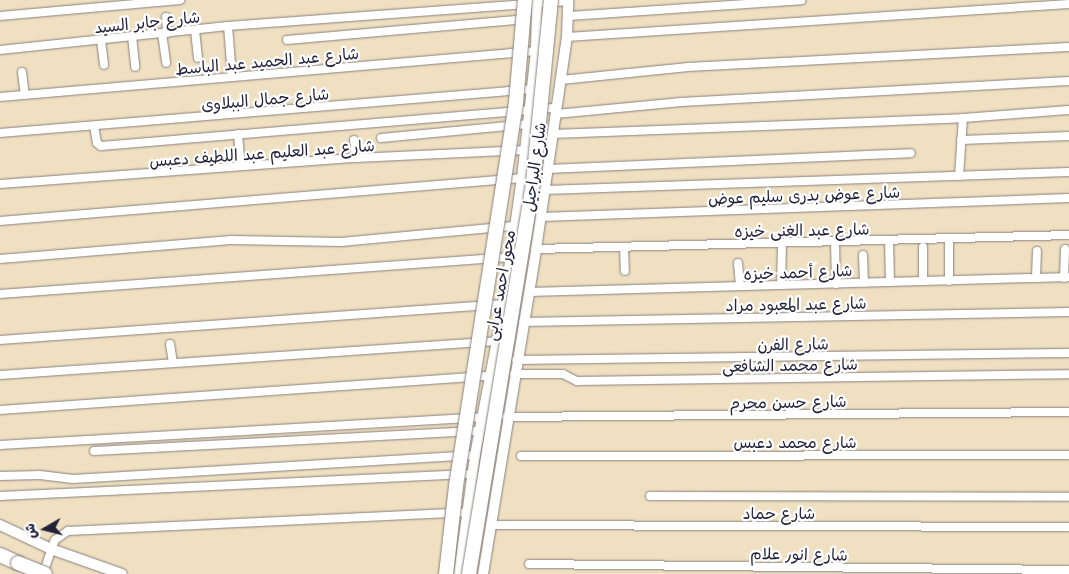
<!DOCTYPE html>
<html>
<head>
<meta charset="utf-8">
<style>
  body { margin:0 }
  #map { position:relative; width:1069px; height:574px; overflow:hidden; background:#f0e0c2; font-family:"Playpen Sans","Playpen Sans Arabic",sans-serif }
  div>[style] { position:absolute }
  .roads { filter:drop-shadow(0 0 1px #89817e) drop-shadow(0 0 1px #89817e) }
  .street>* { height:8px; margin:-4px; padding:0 4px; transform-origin:4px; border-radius:4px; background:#fff }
  .secondary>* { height:10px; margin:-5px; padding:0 5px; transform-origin:5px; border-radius:5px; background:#fff }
  .highway>* { height:14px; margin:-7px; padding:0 7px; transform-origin:7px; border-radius:7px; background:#fff }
  .bridges { filter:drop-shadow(0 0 1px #89817e) drop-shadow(0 0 1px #89817e) }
  .highway-bridge>* { height:14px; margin:-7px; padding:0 7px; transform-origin:7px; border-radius:7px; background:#fff }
  span { translate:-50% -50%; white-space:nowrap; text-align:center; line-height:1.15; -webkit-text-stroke:4.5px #fff; paint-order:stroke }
  .street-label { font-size:16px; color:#22223b }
  .north { position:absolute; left:20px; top:504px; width:50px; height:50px; -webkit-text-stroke:4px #fff; paint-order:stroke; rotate:262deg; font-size:14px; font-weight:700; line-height:20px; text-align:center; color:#22223b }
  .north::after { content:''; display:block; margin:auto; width:18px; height:22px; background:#22223b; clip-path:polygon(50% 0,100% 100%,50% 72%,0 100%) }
</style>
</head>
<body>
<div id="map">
  <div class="roads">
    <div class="street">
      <div style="left:0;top:16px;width:181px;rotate:-5.1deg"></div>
      <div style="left:569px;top:16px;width:233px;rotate:-3.9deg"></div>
      <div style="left:166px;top:17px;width:16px;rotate:86deg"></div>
      <div style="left:228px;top:26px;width:51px;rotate:85.5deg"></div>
      <div style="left:195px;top:30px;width:28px;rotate:84deg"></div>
      <div style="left:162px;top:33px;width:30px;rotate:82deg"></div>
      <div style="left:132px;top:36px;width:31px;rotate:84deg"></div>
      <div style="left:567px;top:37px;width:503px;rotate:-3.76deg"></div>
      <div style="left:101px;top:40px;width:25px;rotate:83deg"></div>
      <div style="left:287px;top:40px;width:240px;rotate:-5deg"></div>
      <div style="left:0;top:50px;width:229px;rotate:-6deg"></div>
      <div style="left:228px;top:26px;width:341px;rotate:-4.2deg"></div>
      <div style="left:22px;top:72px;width:23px;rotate:83deg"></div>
      <div style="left:561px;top:80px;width:128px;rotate:-5.8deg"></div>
      <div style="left:688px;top:67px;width:382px;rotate:-3deg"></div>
      <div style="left:0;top:97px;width:538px;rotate:-4.91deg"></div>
      <div style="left:556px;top:114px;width:126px;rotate:-5.5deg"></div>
      <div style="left:681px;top:102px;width:389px;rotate:-3.1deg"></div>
      <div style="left:94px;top:126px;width:17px;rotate:80deg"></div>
      <div style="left:97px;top:143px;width:5px;rotate:37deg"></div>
      <div style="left:101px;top:146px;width:457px;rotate:-4.8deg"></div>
      <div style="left:0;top:133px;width:535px;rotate:-4.72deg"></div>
      <div style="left:238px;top:134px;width:32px;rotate:85deg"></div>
      <div style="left:553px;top:134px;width:410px;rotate:-2.2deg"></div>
      <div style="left:963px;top:118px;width:106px;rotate:-4.3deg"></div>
      <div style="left:381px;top:138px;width:148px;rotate:-5.4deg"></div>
      <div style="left:354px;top:140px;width:18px;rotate:84deg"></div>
      <div style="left:961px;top:140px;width:108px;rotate:-2.1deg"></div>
      <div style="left:548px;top:169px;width:363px;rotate:-2.5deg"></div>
      <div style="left:959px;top:176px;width:58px;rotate:-86.1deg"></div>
      <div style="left:0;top:184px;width:357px;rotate:-4.2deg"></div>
      <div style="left:356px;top:158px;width:170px;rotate:-2.7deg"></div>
      <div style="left:545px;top:190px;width:524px;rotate:-1.97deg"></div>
      <div style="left:541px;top:217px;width:528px;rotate:-2.06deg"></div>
      <div style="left:0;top:221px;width:524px;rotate:-4.71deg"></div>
      <div style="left:889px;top:241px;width:41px;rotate:88.6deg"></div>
      <div style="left:835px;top:242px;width:42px;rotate:88.6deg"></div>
      <div style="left:624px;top:247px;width:24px;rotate:88deg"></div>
      <div style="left:536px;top:249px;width:533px;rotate:-1.5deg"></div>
      <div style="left:863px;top:255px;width:28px;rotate:88deg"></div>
      <div style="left:0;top:259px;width:232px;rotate:-4.7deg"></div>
      <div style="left:231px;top:240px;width:110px;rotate:1deg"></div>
      <div style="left:341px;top:242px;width:175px;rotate:-5.3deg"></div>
      <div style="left:738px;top:263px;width:23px;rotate:85deg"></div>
      <div style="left:1036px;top:278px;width:27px;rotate:-88deg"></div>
      <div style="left:1064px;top:278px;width:29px;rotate:-88deg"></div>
      <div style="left:923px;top:281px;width:34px;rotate:-90deg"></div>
      <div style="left:949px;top:281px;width:41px;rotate:-90deg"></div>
      <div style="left:781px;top:285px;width:42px;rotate:-88.6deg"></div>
      <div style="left:529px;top:292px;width:540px;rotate:-1.59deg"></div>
      <div style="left:0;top:294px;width:512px;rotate:-4.14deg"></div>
      <div style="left:523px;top:322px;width:546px;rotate:-1.05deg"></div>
      <div style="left:0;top:340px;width:505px;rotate:-4.09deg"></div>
      <div style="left:170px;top:344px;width:19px;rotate:81deg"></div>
      <div style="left:516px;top:360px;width:553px;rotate:-0.73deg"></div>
      <div style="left:514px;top:374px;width:49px"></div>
      <div style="left:563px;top:374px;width:16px;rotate:27deg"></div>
      <div style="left:577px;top:381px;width:492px;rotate:-0.8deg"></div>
      <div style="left:0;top:375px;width:498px;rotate:-3.9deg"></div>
      <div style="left:0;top:410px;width:491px;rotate:-4deg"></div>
      <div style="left:506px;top:417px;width:563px;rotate:-0.51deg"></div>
      <div style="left:0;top:445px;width:483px;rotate:-3.3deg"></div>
      <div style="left:94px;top:451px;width:386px;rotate:-3deg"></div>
      <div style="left:521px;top:456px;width:548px;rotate:-0.1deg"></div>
      <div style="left:0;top:476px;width:40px;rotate:-1.4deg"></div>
      <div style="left:40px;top:475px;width:33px;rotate:7deg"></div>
      <div style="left:73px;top:479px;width:403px;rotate:-3.4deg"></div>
      <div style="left:0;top:496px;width:474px;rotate:-2.7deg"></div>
      <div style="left:650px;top:496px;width:419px;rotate:0.1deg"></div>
      <div style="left:490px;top:525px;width:579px;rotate:0.2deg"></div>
      <div style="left:529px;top:564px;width:540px;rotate:0.64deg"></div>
      <div style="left:43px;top:574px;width:36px;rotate:-71deg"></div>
      <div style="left:55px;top:540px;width:16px;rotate:-35deg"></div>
      <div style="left:68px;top:531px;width:399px;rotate:-2.7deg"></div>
    </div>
    <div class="secondary">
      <div style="left:0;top:525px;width:56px;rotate:25.2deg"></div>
      <div style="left:51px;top:549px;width:75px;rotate:19.4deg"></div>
      <div style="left:459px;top:574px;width:120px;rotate:-82.3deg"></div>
      <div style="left:475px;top:455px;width:154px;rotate:-79.1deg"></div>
      <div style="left:504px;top:304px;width:127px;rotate:-81.9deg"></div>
      <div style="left:522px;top:178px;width:128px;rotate:-83.7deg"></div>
      <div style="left:536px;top:51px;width:51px;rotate:-88.9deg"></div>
      <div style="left:483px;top:574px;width:329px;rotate:-80.7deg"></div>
      <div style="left:536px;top:249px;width:214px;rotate:-81.7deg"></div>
      <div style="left:567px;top:37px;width:37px;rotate:-88deg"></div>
    </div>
    <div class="highway">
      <div style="left:0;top:555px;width:20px;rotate:24deg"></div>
    </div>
  </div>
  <div class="bridges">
    <div class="highway-bridge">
      <div style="left:18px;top:563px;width:29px;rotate:22deg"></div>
      <div style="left:446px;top:574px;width:89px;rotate:-83.5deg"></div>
      <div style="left:456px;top:486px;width:389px;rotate:-81.1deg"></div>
      <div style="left:516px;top:102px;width:102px;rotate:-85deg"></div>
      <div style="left:469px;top:574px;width:396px;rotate:-80.7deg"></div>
      <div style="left:533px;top:183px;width:184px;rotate:-84.4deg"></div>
    </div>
  </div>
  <div class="street-label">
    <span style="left:147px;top:21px;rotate:-6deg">شارع جابر السيد</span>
    <span style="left:267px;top:60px;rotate:-5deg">شارع عبد الحميد عبد الباسط</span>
    <span style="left:265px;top:98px;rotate:-5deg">شارع جمال الببلاوى</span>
    <span style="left:262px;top:152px;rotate:-4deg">شارع عبد العليم عبد اللطيف دعبس</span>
    <span style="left:533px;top:167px;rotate:-82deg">شارع البراجيل</span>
    <span style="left:804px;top:194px;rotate:-2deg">شارع عوض بدرى سليم عوض</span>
    <span style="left:802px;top:229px;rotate:-1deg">شارع عبد الغنى خيزه</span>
    <span style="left:798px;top:271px;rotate:-2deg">شارع أحمد خيزه</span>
    <span style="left:499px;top:285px;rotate:-80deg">محور احمد عرابى</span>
    <span style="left:796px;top:303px;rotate:-1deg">شارع عبد المعبود مراد</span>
    <span style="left:793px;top:343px;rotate:-1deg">شارع الفرن</span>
    <span style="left:790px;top:364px;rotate:-1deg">شارع محمد الشافعى</span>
    <span style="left:788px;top:401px;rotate:-1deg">شارع حسن محرم</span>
    <span style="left:795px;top:441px">شارع محمد دعبس</span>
    <span style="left:779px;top:512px">شارع حماد</span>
    <span style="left:799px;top:553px;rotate:1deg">شارع انور علام</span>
  </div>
  <div class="north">ش</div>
</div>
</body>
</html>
